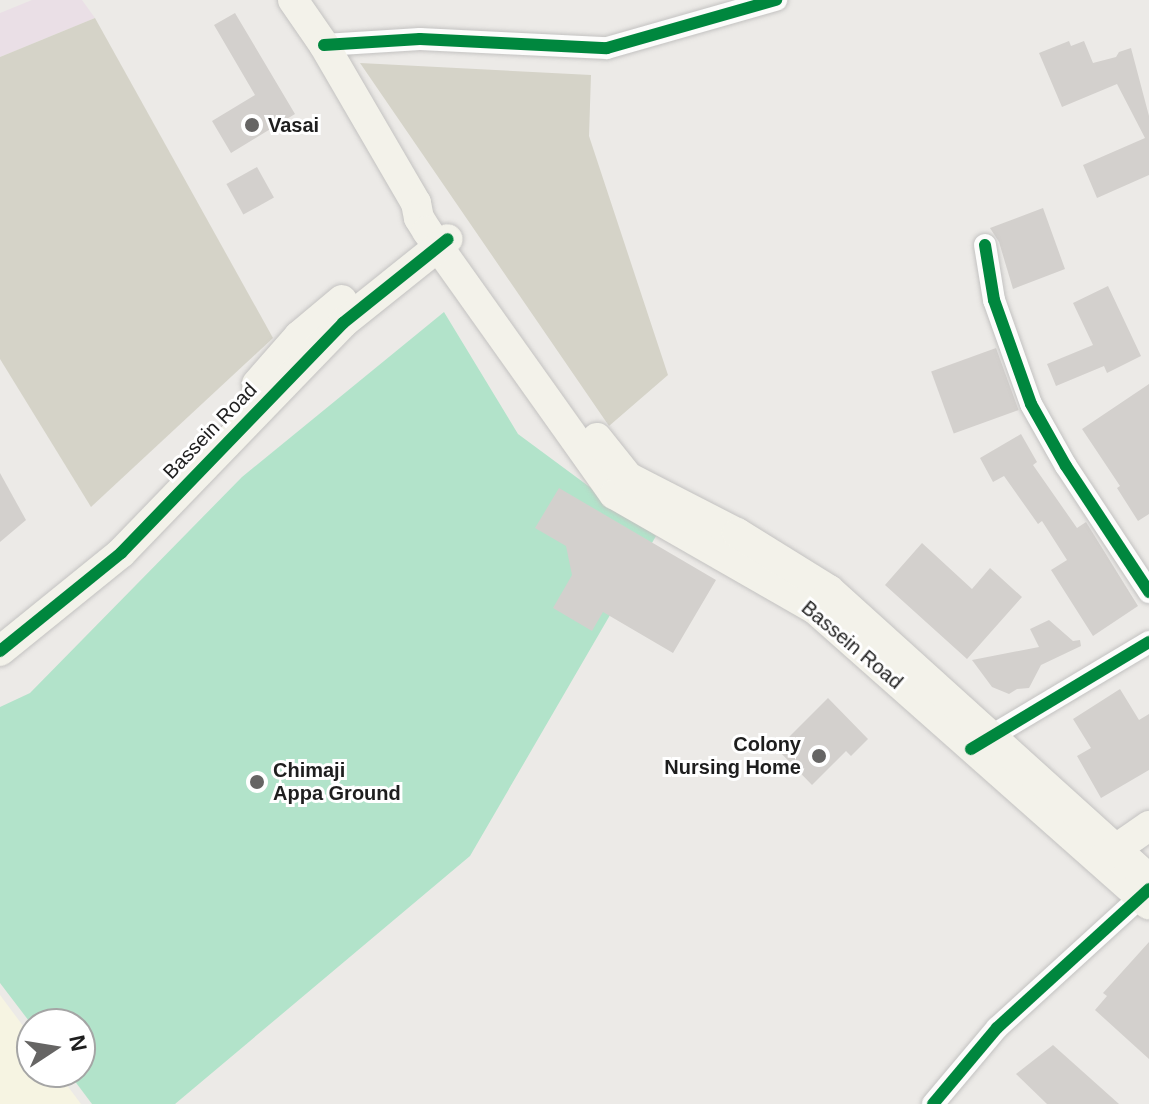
<!DOCTYPE html>
<html>
<head>
<meta charset="utf-8">
<style>
  body { margin:0 }
  #map { position:relative; width:1149px; height:1104px; overflow:hidden; background:#eceae7; font-family:Helvetica,sans-serif }
  div>[style] { position:absolute }
  .industrial>* { inset:0; background:#eadfe6 }
  .education>* { inset:0; background:#f6f4e2 }
  .construction>* { inset:0; background:#d5d3c8 }
  .pitch>* { inset:0; background:#b2e3ca }
  .building>* { inset:0; background:#d3d0cd; transform-origin:0 0 }
  .roads { filter:drop-shadow(0 0 2px #c3c2c1) drop-shadow(0 0 2px #c3c2c1) }
  .street>* { height:22px; margin:-11px; padding:0 11px; transform-origin:11px; border-radius:11px; background:#fcfcfb }
  .secondary>* { height:30px; margin:-15px; padding:0 15px; transform-origin:15px; border-radius:15px; background:#f3f2ea }
  .cycleway>* { height:12px; margin:-6px; padding:0 6px; transform-origin:6px; border-radius:6px; background:#00873e }
  .dots>* { width:22px; height:22px; translate:-50% -50%; box-sizing:border-box; border:4px solid #fff; border-radius:50% }
  span { translate:-50% -50%; white-space:nowrap; text-align:center; line-height:1.15; -webkit-text-stroke:6px #fff; paint-order:stroke }
  .poi-label { font-size:20px; color:#1e1e1e; font-weight:700 }
  .left { translate:0 -50%; text-align:left }
  .right { translate:-100% -50%; text-align:right }
  .street-label { font-size:20px; color:#1e1e1e }
  .north { position:absolute; left:16px; top:1008px; width:80px; height:80px; box-sizing:border-box; background:#fff; border:2px solid #a5a5a5; border-radius:50%; rotate:78deg; font-size:22px; font-weight:700; line-height:32px; text-align:center; color:#1e1e1e }
  .north::after { content:''; display:block; margin:auto; width:28px; height:36px; background:#666564; clip-path:polygon(50% 0,100% 100%,50% 72%,0 100%) }
</style>
</head>
<body>
<div id="map">
  <div class="industrial">
    <div style="clip-path:polygon(32px 0,82px 0,95px 18px,0 57px,0 13px)"></div>
  </div>
  <div class="education">
    <div style="clip-path:polygon(0 995px,32px 1038px,32px 1072px,57px 1072px,81px 1104px,0 1104px)"></div>
  </div>
  <div class="construction">
    <div style="clip-path:polygon(95px 18px,273px 338px,91px 507px,0 359px,0 57px)"></div>
    <div style="clip-path:polygon(360px 63px,591px 75px,589px 136px,668px 375px,609px 426px)"></div>
  </div>
  <div class="pitch">
    <div style="clip-path:polygon(444px 312px,518px 434px,656px 536px,470px 856px,175px 1104px,92px 1104px,68px 1072px,80px 1072px,80px 1024px,32px 1025px,0 983px,0 707px,30px 693px,242px 477px)"></div>
  </div>
  <div class="building">
    <div style="clip-path:polygon(235px 13px,295px 114px,231px 153px,212px 121px,255px 95px,214px 25px)"></div>
    <div style="clip-path:polygon(1069px 41px,1071px 46px,1084px 41px,1093px 63px,1116px 57px,1119px 52px,1131px 48px,1149px 116px,1149px 175px,1097px 198px,1083px 165px,1145px 138px,1117px 84px,1062px 107px,1039px 53px)"></div>
    <div style="left:257px;top:167px;width:35px;height:35px;rotate:61deg"></div>
    <div style="clip-path:polygon(1043px 208px,1065px 269px,1013px 289px,999px 242px,990px 228px)"></div>
    <div style="clip-path:polygon(1108px 286px,1141px 356px,1107px 373px,1104px 366px,1056px 386px,1047px 364px,1093px 345px,1073px 303px)"></div>
    <div style="left:996px;top:348px;width:66px;height:69px;rotate:70deg"></div>
    <div style="clip-path:polygon(1149px 384px,1149px 514px,1138px 521px,1117px 488px,1120px 486px,1082px 429px)"></div>
    <div style="clip-path:polygon(1021px 434px,1037px 462px,1033px 465px,1077px 528px,1086px 522px,1138px 606px,1093px 636px,1051px 570px,1067px 560px,1042px 521px,1038px 524px,1004px 476px,993px 482px,980px 458px)"></div>
    <div style="clip-path:polygon(0 473px,26px 520px,0 542px)"></div>
    <div style="clip-path:polygon(559px 488px,716px 580px,673px 653px,603px 612px,592px 631px,553px 608px,572px 575px,566px 546px,535px 528px)"></div>
    <div style="clip-path:polygon(922px 543px,972px 589px,990px 568px,1022px 597px,967px 659px,885px 585px)"></div>
    <div style="clip-path:polygon(1049px 620px,1073px 641px,1080px 640px,1081px 646px,1041px 665px,1029px 688px,1017px 689px,1009px 694px,992px 687px,972px 660px,1039px 647px,1030px 629px)"></div>
    <div style="clip-path:polygon(1120px 689px,1139px 720px,1149px 714px,1149px 770px,1101px 798px,1077px 756px,1091px 748px,1073px 719px)"></div>
    <div style="clip-path:polygon(828px 698px,868px 739px,851px 756px,846px 751px,812px 785px,777px 749px)"></div>
    <div style="clip-path:polygon(1149px 942px,1149px 1059px,1095px 1010px,1107px 996px,1103px 993px)"></div>
    <div style="clip-path:polygon(1053px 1045px,1119px 1104px,1047px 1104px,1016px 1074px)"></div>
  </div>
  <div class="roads">
    <div class="street">
      <div style="left:324px;top:45px;width:96px;rotate:-3.6deg"></div>
      <div style="left:420px;top:39px;width:187px;rotate:2.8deg"></div>
      <div style="left:607px;top:48px;width:176px;rotate:-15.9deg"></div>
      <div style="left:985px;top:245px;width:56px;rotate:80.7deg"></div>
      <div style="left:994px;top:300px;width:110px;rotate:70.4deg"></div>
      <div style="left:1031px;top:404px;width:71px;rotate:60.6deg"></div>
      <div style="left:1066px;top:466px;width:151px;rotate:56.6deg"></div>
      <div style="left:978px;top:744px;width:199px;rotate:-30.8deg"></div>
      <div style="left:933px;top:1104px;width:99px;rotate:-49.9deg"></div>
      <div style="left:997px;top:1028px;width:206px;rotate:-42.4deg"></div>
    </div>
    <div class="secondary">
      <div style="left:293px;top:0;width:55px;rotate:55.4deg"></div>
      <div style="left:324px;top:45px;width:183px;rotate:59.8deg"></div>
      <div style="left:416px;top:203px;width:15px;rotate:79deg"></div>
      <div style="left:419px;top:218px;width:15px;rotate:58deg"></div>
      <div style="left:427px;top:231px;width:323px;rotate:54.6deg"></div>
      <div style="left:614px;top:494px;width:232px;rotate:29.8deg"></div>
      <div style="left:815px;top:609px;width:446px;rotate:41.5deg"></div>
      <div style="left:257px;top:384px;width:64px;rotate:-48.8deg"></div>
      <div style="left:299px;top:336px;width:56px;rotate:-39.9deg"></div>
      <div style="left:597px;top:438px;width:50px;rotate:51.5deg"></div>
      <div style="left:628px;top:477px;width:123px;rotate:27.2deg"></div>
      <div style="left:737px;top:533px;width:108px;rotate:31.8deg"></div>
      <div style="left:829px;top:590px;width:431px;rotate:42.1deg"></div>
      <div style="left:0;top:651px;width:156px;rotate:-39deg"></div>
      <div style="left:121px;top:553px;width:320px;rotate:-46deg"></div>
      <div style="left:343px;top:323px;width:134px;rotate:-38.7deg"></div>
      <div style="left:1100px;top:860px;width:60px;rotate:-34.8deg"></div>
    </div>
  </div>
  <div class="cycleway">
    <div style="left:324px;top:45px;width:96px;rotate:-3.6deg"></div>
    <div style="left:420px;top:39px;width:187px;rotate:2.8deg"></div>
    <div style="left:607px;top:48px;width:176px;rotate:-15.9deg"></div>
    <div style="left:985px;top:245px;width:56px;rotate:80.7deg"></div>
    <div style="left:994px;top:300px;width:110px;rotate:70.4deg"></div>
    <div style="left:1031px;top:404px;width:71px;rotate:60.6deg"></div>
    <div style="left:1066px;top:466px;width:151px;rotate:56.6deg"></div>
    <div style="left:0;top:651px;width:156px;rotate:-39deg"></div>
    <div style="left:121px;top:553px;width:320px;rotate:-46deg"></div>
    <div style="left:343px;top:323px;width:134px;rotate:-38.7deg"></div>
    <div style="left:971px;top:749px;width:208px;rotate:-31deg"></div>
    <div style="left:933px;top:1104px;width:99px;rotate:-49.9deg"></div>
    <div style="left:997px;top:1028px;width:206px;rotate:-42.4deg"></div>
  </div>
  <div class="dots">
    <div style="left:252px;top:125px;background:#666564"></div>
    <div style="left:819px;top:756px;background:#666564"></div>
    <div style="left:257px;top:782px;background:#666564"></div>
  </div>
  <div class="poi-label">
    <span class="left" style="left:268px;top:125px">Vasai</span>
    <span class="right" style="left:801px;top:756px">Colony<br>Nursing Home</span>
    <span class="left" style="left:273px;top:782px">Chimaji<br>Appa Ground</span>
  </div>
  <div class="street-label">
    <span style="left:210px;top:431px;rotate:-46deg">Bassein Road</span>
    <span style="left:852px;top:645px;rotate:40deg">Bassein Road</span>
  </div>
  <div class="north">N</div>
</div>
</body>
</html>
